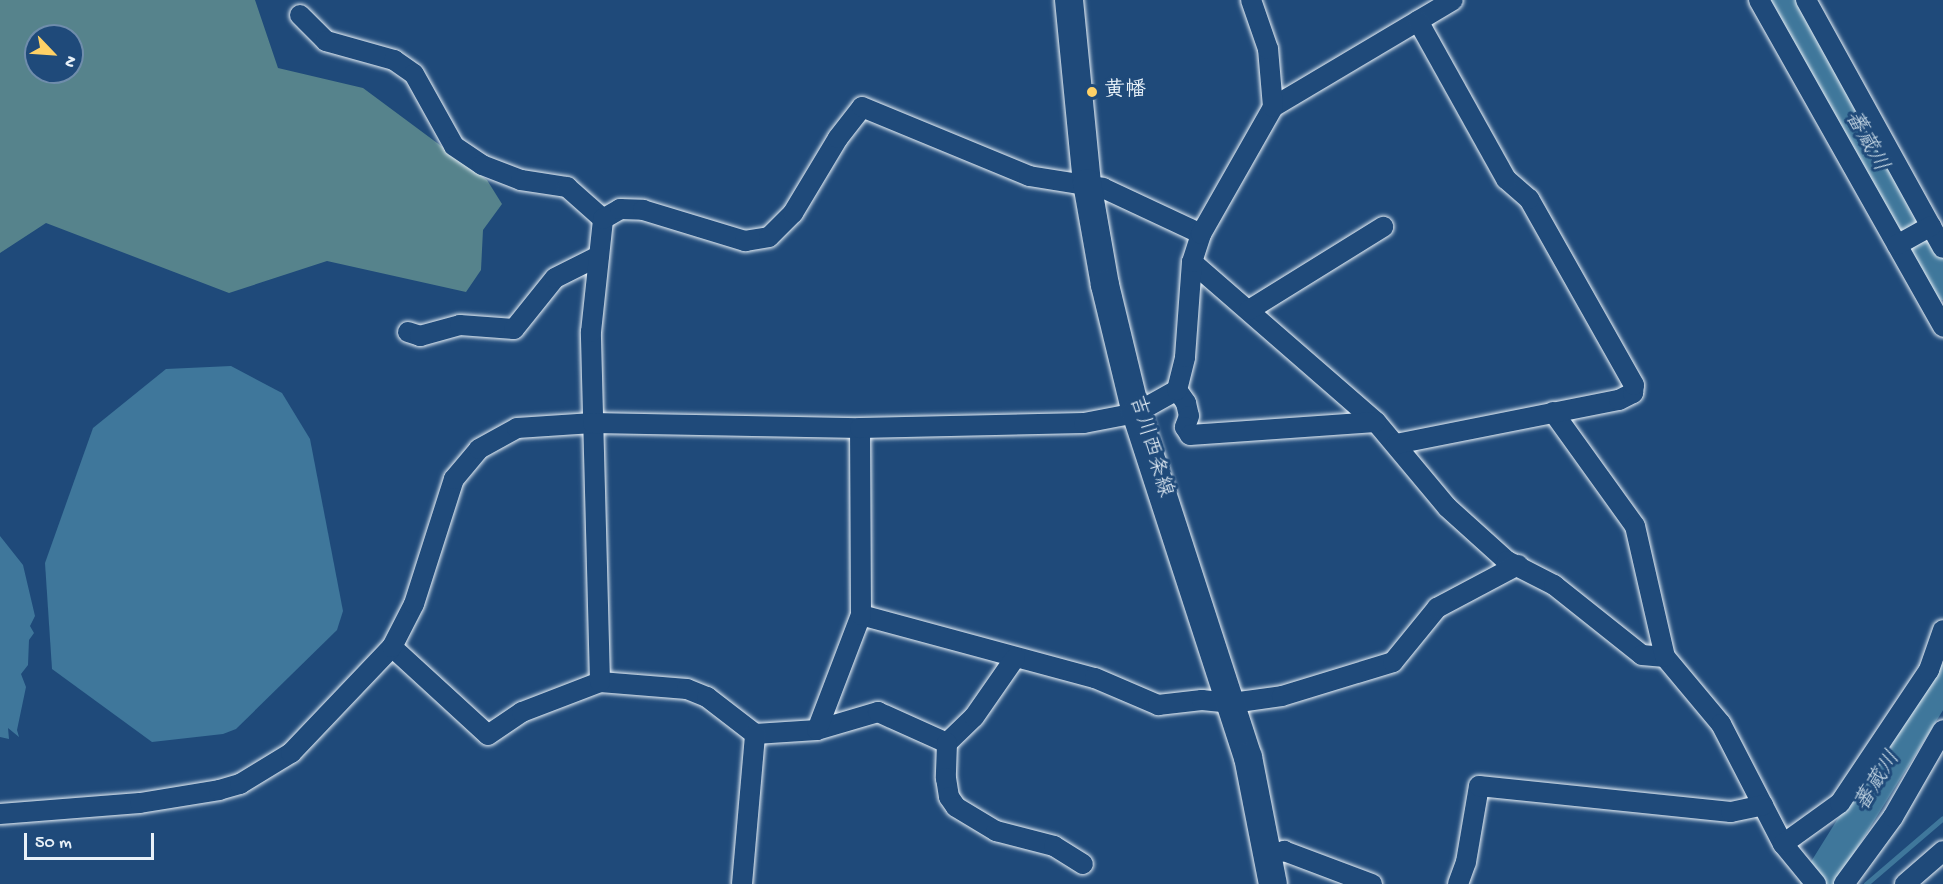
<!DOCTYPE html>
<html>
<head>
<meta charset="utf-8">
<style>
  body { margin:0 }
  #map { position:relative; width:1943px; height:884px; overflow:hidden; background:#1f4a7a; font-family:"Gochi Hand","Klee One",sans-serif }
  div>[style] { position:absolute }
  .green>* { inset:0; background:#56838c }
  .water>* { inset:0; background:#3f779b }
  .stream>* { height:5px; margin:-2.5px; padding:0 2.5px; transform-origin:2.5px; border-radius:2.5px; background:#3f779b }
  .river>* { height:32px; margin:-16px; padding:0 16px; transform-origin:16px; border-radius:16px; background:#3f779b }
  .roads { filter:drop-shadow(0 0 2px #e8f1f8) drop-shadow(0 0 2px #e8f1f8) }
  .street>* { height:20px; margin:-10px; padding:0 10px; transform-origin:10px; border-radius:10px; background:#1f4a7a }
  .secondary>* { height:28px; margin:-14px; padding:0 14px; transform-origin:14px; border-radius:14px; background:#1f4a7a }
  .dots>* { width:16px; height:16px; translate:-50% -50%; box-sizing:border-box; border:3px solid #1f4a7a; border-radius:50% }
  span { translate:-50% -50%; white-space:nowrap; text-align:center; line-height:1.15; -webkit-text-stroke:6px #1f4a7a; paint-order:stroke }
  .poi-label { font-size:21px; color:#e8f1f8; font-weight:700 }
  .left { translate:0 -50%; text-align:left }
  .street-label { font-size:21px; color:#e8f1f8 }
  .water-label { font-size:22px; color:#cfdfea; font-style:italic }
  .north { position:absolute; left:24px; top:24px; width:60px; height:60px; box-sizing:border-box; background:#1f4a7a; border:2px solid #6f8dac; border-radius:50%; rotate:115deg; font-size:16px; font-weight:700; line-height:24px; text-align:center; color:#e8f1f8 }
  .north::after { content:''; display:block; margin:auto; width:21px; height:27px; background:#ffd166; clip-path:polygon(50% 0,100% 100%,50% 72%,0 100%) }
  .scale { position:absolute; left:24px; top:833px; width:130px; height:27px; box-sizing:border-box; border:3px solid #e8f1f8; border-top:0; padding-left:8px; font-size:18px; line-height:21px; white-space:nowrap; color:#e8f1f8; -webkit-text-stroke:4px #1f4a7a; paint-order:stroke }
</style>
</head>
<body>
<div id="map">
  <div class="green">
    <div style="clip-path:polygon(evenodd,0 0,255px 0,278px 68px,363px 88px,487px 180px,502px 204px,483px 230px,481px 270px,466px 292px,327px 261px,229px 293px,46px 223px,0 253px,0 0,36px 36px,72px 36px,72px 72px,36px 72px,36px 36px)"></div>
  </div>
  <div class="water">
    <div style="clip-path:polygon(231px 366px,282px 393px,310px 439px,343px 611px,337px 630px,236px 729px,223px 734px,152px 742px,52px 669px,45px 563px,93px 428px,166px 369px)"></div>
    <div style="clip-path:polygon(0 536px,23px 565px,35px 616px,30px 626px,34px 633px,29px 640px,28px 665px,21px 674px,26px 687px,17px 730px,19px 737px,8px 728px,9px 739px,0 737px)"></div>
  </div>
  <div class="stream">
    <div style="left:1866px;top:884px;width:101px;rotate:-40.6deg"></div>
  </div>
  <div class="river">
    <div style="left:1787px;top:0;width:324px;rotate:61.2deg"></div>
    <div style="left:1816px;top:884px;width:240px;rotate:-58.1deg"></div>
  </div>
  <div class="roads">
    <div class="street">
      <div style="left:1759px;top:0;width:375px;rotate:60.6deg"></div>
      <div style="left:1806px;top:0;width:283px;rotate:61.1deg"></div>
      <div style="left:300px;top:15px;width:37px;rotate:45deg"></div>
      <div style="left:326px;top:41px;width:71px;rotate:15.6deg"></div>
      <div style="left:394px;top:60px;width:24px;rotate:35deg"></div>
      <div style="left:414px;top:74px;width:82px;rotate:60.9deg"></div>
      <div style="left:454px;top:146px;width:34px;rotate:34deg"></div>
      <div style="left:482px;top:165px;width:42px;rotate:21deg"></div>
      <div style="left:521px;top:180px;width:47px;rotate:8.7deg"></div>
      <div style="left:567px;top:187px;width:48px;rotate:41.6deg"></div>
      <div style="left:1273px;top:107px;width:209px;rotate:-30.7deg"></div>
      <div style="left:1897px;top:245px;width:39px;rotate:-29deg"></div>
      <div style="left:1192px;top:262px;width:244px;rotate:41deg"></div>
      <div style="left:1376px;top:422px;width:111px;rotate:50.1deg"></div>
      <div style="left:1447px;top:507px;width:81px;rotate:42deg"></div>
      <div style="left:1507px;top:561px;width:53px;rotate:27.1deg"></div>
      <div style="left:1554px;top:585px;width:112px;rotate:38.5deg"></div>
      <div style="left:1642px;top:655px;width:23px;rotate:5deg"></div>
      <div style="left:1665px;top:657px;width:87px;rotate:50.1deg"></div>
      <div style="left:1721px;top:724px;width:135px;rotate:62.7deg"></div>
      <div style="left:1783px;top:844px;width:52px;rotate:50.5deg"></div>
      <div style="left:1249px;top:310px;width:158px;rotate:-31.8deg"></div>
      <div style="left:408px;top:332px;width:13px;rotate:18deg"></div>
      <div style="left:420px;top:336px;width:41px;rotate:-15.4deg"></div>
      <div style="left:460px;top:325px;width:54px;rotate:4.2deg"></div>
      <div style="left:514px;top:329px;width:65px;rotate:-51.2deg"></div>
      <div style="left:555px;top:278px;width:49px;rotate:-26.6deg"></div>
      <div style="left:1177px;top:390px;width:16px;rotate:55deg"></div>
      <div style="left:1186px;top:403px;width:13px;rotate:77deg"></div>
      <div style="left:1189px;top:416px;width:12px;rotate:110deg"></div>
      <div style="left:1185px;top:427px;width:9px;rotate:58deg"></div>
      <div style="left:1190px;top:435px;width:186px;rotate:-4deg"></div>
      <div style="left:1553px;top:412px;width:140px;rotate:54.3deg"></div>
      <div style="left:1635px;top:526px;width:134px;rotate:77.1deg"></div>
      <div style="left:1396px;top:444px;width:227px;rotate:-11.2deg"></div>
      <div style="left:1619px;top:400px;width:16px;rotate:-27deg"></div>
      <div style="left:1633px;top:393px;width:8px;rotate:-83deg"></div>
      <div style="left:1634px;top:385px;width:214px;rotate:-119.4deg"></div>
      <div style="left:1529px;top:199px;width:30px;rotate:-139deg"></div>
      <div style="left:1506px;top:179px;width:181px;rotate:-119.1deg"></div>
      <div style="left:861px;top:615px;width:242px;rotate:15.1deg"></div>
      <div style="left:1095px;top:678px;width:69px;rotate:23.2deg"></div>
      <div style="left:1158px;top:705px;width:44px;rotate:-6.5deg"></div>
      <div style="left:1202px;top:700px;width:30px;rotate:6deg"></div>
      <div style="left:1232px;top:703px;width:50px;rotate:-8deg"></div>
      <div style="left:1282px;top:696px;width:116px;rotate:-17deg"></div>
      <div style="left:1393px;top:662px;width:70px;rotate:-50.8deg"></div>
      <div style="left:1437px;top:608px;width:92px;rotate:-28deg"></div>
      <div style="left:392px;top:647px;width:130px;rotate:42.5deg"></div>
      <div style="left:488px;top:735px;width:41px;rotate:-34.1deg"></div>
      <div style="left:522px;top:712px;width:84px;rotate:-21deg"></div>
      <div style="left:600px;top:682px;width:87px;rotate:4.6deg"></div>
      <div style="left:687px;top:689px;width:22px;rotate:22deg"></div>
      <div style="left:707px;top:697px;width:61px;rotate:37.6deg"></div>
      <div style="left:755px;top:734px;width:62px;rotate:-3.7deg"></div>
      <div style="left:817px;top:730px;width:64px;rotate:-16.4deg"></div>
      <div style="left:878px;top:712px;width:76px;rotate:24.2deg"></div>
      <div style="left:947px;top:743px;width:37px;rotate:-44deg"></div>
      <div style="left:974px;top:717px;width:72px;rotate:-55.2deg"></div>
      <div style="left:600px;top:682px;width:350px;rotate:-91.5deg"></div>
      <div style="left:591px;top:332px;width:114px;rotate:-83.9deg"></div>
      <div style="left:603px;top:219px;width:20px;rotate:-30deg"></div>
      <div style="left:620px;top:209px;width:23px;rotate:2deg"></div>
      <div style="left:643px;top:210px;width:107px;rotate:16.9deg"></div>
      <div style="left:745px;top:241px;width:24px;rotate:-9deg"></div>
      <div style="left:769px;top:237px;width:34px;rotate:-45deg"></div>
      <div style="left:793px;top:213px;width:87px;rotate:-59deg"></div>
      <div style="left:838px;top:138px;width:39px;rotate:-52deg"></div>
      <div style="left:862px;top:107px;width:181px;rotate:22.4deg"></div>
      <div style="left:1029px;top:176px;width:75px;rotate:9.2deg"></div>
      <div style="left:1103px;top:188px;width:108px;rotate:25.1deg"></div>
      <div style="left:817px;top:730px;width:123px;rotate:-69.1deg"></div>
      <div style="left:861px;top:615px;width:187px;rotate:-90.3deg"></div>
      <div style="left:947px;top:743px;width:35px;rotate:92deg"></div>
      <div style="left:946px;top:778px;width:19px;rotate:81deg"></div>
      <div style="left:949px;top:797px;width:12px;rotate:55deg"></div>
      <div style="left:956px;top:807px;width:47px;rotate:31deg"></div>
      <div style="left:996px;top:831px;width:60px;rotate:14.5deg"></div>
      <div style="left:1054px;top:846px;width:34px;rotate:32deg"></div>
      <div style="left:0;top:814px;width:140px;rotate:-4.5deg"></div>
      <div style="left:140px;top:803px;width:80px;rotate:-9.3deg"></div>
      <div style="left:219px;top:790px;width:22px;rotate:-16deg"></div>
      <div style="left:240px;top:784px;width:60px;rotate:-31.3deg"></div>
      <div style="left:291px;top:753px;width:146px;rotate:-46.4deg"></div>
      <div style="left:392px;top:647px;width:48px;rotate:-62.9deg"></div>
      <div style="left:414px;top:604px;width:131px;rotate:-72.3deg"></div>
      <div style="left:454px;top:479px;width:39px;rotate:-50deg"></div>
      <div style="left:479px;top:449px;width:43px;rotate:-28.9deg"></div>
      <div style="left:517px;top:428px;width:76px;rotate:-3.8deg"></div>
      <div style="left:593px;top:423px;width:267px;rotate:1.1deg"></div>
      <div style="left:860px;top:428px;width:224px;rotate:-1.3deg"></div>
      <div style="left:1084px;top:423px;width:53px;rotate:-10.9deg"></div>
      <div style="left:1136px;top:413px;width:47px;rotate:-29.3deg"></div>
      <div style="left:1177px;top:390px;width:34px;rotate:-76deg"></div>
      <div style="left:1185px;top:357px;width:95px;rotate:-85.8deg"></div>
      <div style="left:1192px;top:262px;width:29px;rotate:-72deg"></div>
      <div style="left:1201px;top:234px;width:146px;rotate:-60.4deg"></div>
      <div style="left:1273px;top:107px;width:58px;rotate:-94.9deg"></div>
      <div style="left:1268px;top:49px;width:52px;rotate:-109.1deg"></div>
      <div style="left:1783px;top:844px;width:70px;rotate:-35.7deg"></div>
      <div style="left:1840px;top:803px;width:160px;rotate:-56.2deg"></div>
      <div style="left:1929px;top:670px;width:42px;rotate:-70.7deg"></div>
      <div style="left:1269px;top:855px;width:16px;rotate:-15deg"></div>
      <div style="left:1284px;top:851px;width:94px;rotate:20.6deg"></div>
      <div style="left:742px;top:884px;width:151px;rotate:-85deg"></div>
      <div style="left:1458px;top:884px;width:23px;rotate:-70deg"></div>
      <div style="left:1466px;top:862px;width:77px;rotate:-80.3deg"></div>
      <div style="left:1479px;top:786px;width:253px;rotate:5.9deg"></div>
      <div style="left:1731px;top:812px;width:33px;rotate:-12deg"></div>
      <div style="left:1844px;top:884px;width:83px;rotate:-53.8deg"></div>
      <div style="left:1893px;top:817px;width:100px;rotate:-60.1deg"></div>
      <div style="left:1905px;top:884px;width:50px;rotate:-41deg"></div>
    </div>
    <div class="secondary">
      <div style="left:1069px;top:0;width:184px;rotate:84.4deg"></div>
      <div style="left:1087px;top:183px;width:104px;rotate:80deg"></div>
      <div style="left:1105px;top:285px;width:132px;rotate:76.4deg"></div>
      <div style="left:1136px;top:413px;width:362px;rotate:72deg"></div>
      <div style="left:1248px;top:757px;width:129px;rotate:78.9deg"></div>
    </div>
  </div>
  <div class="dots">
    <div style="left:1092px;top:92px;background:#ffd166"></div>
  </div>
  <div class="poi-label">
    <span class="left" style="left:1104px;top:92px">黄幡</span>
  </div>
  <div class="street-label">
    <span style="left:1149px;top:447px;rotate:73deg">吉川西条線</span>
  </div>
  <div class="water-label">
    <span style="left:1865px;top:142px;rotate:61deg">蕃蔵川</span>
    <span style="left:1879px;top:782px;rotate:-58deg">蕃蔵川</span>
  </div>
  <div class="north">N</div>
  <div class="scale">50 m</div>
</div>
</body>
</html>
